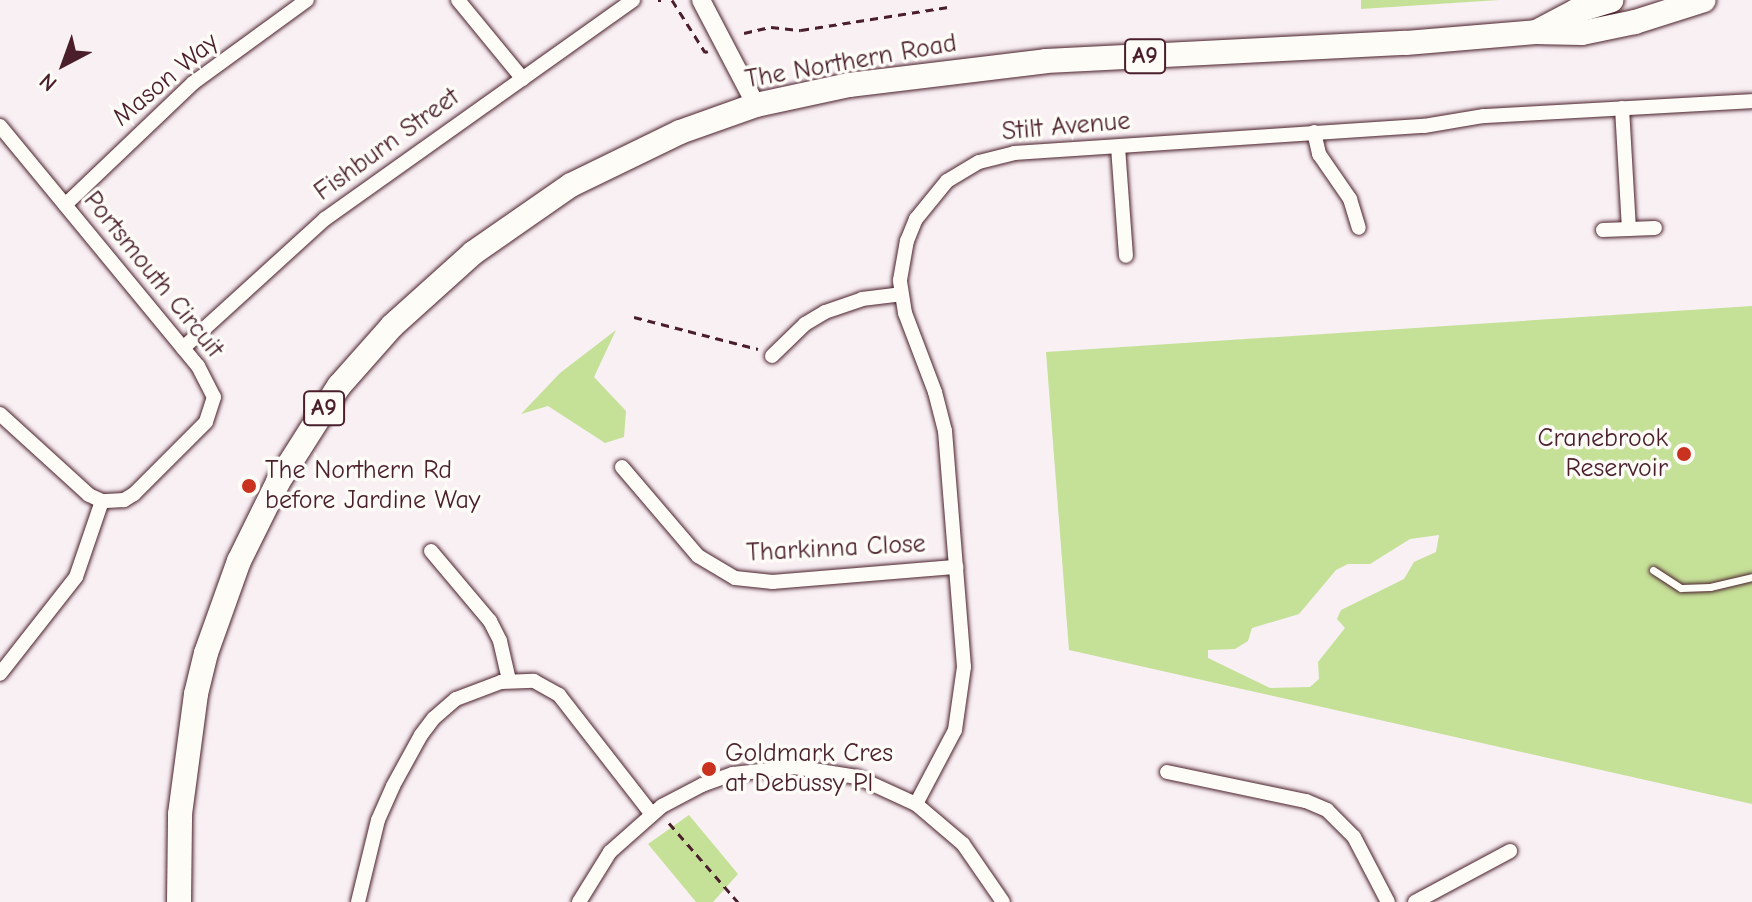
<!DOCTYPE html>
<html>
<head>
<meta charset="utf-8">
<style>
  body { margin:0 }
  #map { position:relative; width:1752px; height:902px; overflow:hidden; background:#f9f0f4; font-family:"Comic Neue",sans-serif }
  div>[style] { position:absolute }
  .green>* { inset:0; background:#c5e097 }
  .path>* { height:3px; margin-top:-1.5px; transform-origin:0; background:repeating-linear-gradient(90deg,#4a1f2b 0 8px,transparent 0 14px) }
  .roads { filter:drop-shadow(0 0 2px #4a1f2b) drop-shadow(0 0 2px #4a1f2b) }
  .service>* { height:7px; margin:-3.5px; padding:0 3.5px; transform-origin:3.5px; border-radius:3.5px; background:#fdfcf7 }
  .minor>* { height:14px; margin:-7px; padding:0 7px; transform-origin:7px; border-radius:7px; background:#fdfcf7 }
  .tertiary>* { height:18px; margin:-9px; padding:0 9px; transform-origin:9px; border-radius:9px; background:#fdfcf7 }
  .trunk>* { height:24px; margin:-12px; padding:0 12px; transform-origin:12px; border-radius:12px; background:#fdfcf7 }
  .dots>* { width:22px; height:22px; translate:-50% -50%; box-sizing:border-box; border:4px solid #fdfcf7; border-radius:50% }
  span { translate:-50% -50%; white-space:nowrap; text-align:center; line-height:1.15; -webkit-text-stroke:7px #fdfcf7; paint-order:stroke }
  .shield-label span { padding:2px 6px; background:#fdfcf7; border:2px solid; border-radius:6px; -webkit-text-stroke-width:0 }
  .shield-label { font-size:24px; color:#4a1f2b; font-weight:700 }
  .street-label { font-size:26px; color:#4a1f2b }
  .poi-label { font-size:26px; color:#4a1f2b }
  .right { translate:-100% -50%; text-align:right }
  .left { translate:0 -50%; text-align:left }
  .north { position:absolute; left:24px; top:24px; width:80px; height:80px; -webkit-text-stroke:6px #fdfcf7; paint-order:stroke; rotate:221deg; font-size:22px; font-weight:700; line-height:32px; text-align:center; color:#4a1f2b }
  .north::after { content:''; display:block; margin:auto; width:28px; height:36px; background:#4a1f2b; clip-path:polygon(50% 0,100% 100%,50% 72%,0 100%) }
</style>
</head>
<body>
<div id="map">
  <div class="green">
    <div style="clip-path:polygon(1361px 0,1499px 0,1361px 9px)"></div>
    <div style="clip-path:polygon(evenodd,1752px 306px,1752px 804px,1069px 650px,1046px 352px,1752px 306px,1439px 535px,1436px 552px,1414px 562px,1404px 579px,1341px 610px,1337px 619px,1345px 628px,1318px 662px,1319px 679px,1310px 687px,1270px 688px,1208px 658px,1208px 650px,1235px 649px,1248px 641px,1252px 628px,1299px 614px,1336px 570px,1348px 564px,1370px 564px,1410px 539px,1439px 535px)"></div>
    <div style="clip-path:polygon(616px 330px,594px 377px,626px 411px,624px 437px,605px 443px,548px 406px,521px 414px,560px 373px)"></div>
    <div style="clip-path:polygon(689px 815px,738px 874px,713px 902px,696px 902px,648px 844px)"></div>
  </div>
  <div class="path">
    <div style="left:658px;top:0;width:3px"></div>
    <div style="left:672px;top:0;width:62px;rotate:57.6deg"></div>
    <div style="left:705px;top:52px;width:3px;rotate:-18deg"></div>
    <div style="left:744px;top:33px;width:28px;rotate:-13deg"></div>
    <div style="left:771px;top:27px;width:30px;rotate:6deg"></div>
    <div style="left:801px;top:30px;width:149px;rotate:-8.9deg"></div>
    <div style="left:634px;top:317px;width:128px;rotate:14.5deg"></div>
    <div style="left:669px;top:823px;width:105px;rotate:48.9deg"></div>
  </div>
  <div class="roads">
    <div class="service">
      <div style="left:1653px;top:570px;width:33px;rotate:33deg"></div>
      <div style="left:1681px;top:588px;width:29px;rotate:-2deg"></div>
      <div style="left:1710px;top:587px;width:43px;rotate:-13.4deg"></div>
    </div>
    <div class="minor">
      <div style="left:458px;top:0;width:102px;rotate:50.6deg"></div>
      <div style="left:1622px;top:108px;width:121px;rotate:86.7deg"></div>
      <div style="left:0;top:126px;width:311px;rotate:50.5deg"></div>
      <div style="left:198px;top:366px;width:35px;rotate:63deg"></div>
      <div style="left:214px;top:397px;width:26px;rotate:108deg"></div>
      <div style="left:206px;top:422px;width:102px;rotate:135deg"></div>
      <div style="left:134px;top:494px;width:12px;rotate:149deg"></div>
      <div style="left:124px;top:500px;width:22px;rotate:177deg"></div>
      <div style="left:102px;top:501px;width:80px;rotate:108.9deg"></div>
      <div style="left:76px;top:577px;width:123px;rotate:128.1deg"></div>
      <div style="left:1314px;top:132px;width:23px;rotate:77deg"></div>
      <div style="left:1319px;top:154px;width:55px;rotate:55.4deg"></div>
      <div style="left:1350px;top:199px;width:30px;rotate:73deg"></div>
      <div style="left:1118px;top:147px;width:109px;rotate:85.8deg"></div>
      <div style="left:65px;top:205px;width:177px;rotate:-43.6deg"></div>
      <div style="left:193px;top:83px;width:141px;rotate:-36.1deg"></div>
      <div style="left:1603px;top:230px;width:52px;rotate:-2.2deg"></div>
      <div style="left:183px;top:348px;width:192px;rotate:-42.3deg"></div>
      <div style="left:325px;top:219px;width:378px;rotate:-35.4deg"></div>
      <div style="left:772px;top:356px;width:46px;rotate:-44.1deg"></div>
      <div style="left:805px;top:324px;width:23px;rotate:-31deg"></div>
      <div style="left:825px;top:312px;width:39px;rotate:-19deg"></div>
      <div style="left:862px;top:299px;width:39px;rotate:-7deg"></div>
      <div style="left:0;top:414px;width:120px;rotate:42.3deg"></div>
      <div style="left:89px;top:495px;width:14px;rotate:25deg"></div>
      <div style="left:622px;top:467px;width:117px;rotate:49.5deg"></div>
      <div style="left:698px;top:556px;width:43px;rotate:30.7deg"></div>
      <div style="left:735px;top:578px;width:38px;rotate:6deg"></div>
      <div style="left:773px;top:582px;width:184px;rotate:-4.7deg"></div>
      <div style="left:431px;top:551px;width:92px;rotate:49.9deg"></div>
      <div style="left:490px;top:621px;width:22px;rotate:63deg"></div>
      <div style="left:500px;top:641px;width:40px;rotate:77deg"></div>
      <div style="left:1167px;top:772px;width:142px;rotate:11.8deg"></div>
      <div style="left:1306px;top:801px;width:23px;rotate:23deg"></div>
      <div style="left:1327px;top:810px;width:38px;rotate:45deg"></div>
      <div style="left:1354px;top:837px;width:73px;rotate:62.4deg"></div>
      <div style="left:916px;top:804px;width:84px;rotate:-62.2deg"></div>
      <div style="left:955px;top:730px;width:64px;rotate:-81.9deg"></div>
      <div style="left:964px;top:667px;width:237px;rotate:-94.6deg"></div>
      <div style="left:945px;top:431px;width:40px;rotate:-104.4deg"></div>
      <div style="left:935px;top:392px;width:85px;rotate:-110.8deg"></div>
      <div style="left:905px;top:313px;width:33px;rotate:-99deg"></div>
      <div style="left:900px;top:280px;width:40px;rotate:-80deg"></div>
      <div style="left:907px;top:241px;width:24px;rotate:-68deg"></div>
      <div style="left:916px;top:219px;width:49px;rotate:-50.8deg"></div>
      <div style="left:947px;top:181px;width:37px;rotate:-31deg"></div>
      <div style="left:979px;top:162px;width:36px;rotate:-14deg"></div>
      <div style="left:1014px;top:153px;width:411px;rotate:-3.8deg"></div>
      <div style="left:1424px;top:126px;width:61px;rotate:-9.5deg"></div>
      <div style="left:1484px;top:116px;width:268px;rotate:-3.2deg"></div>
      <div style="left:358px;top:902px;width:84px;rotate:-76.3deg"></div>
      <div style="left:378px;top:820px;width:37px;rotate:-66deg"></div>
      <div style="left:393px;top:786px;width:58px;rotate:-61.2deg"></div>
      <div style="left:421px;top:735px;width:21px;rotate:-53deg"></div>
      <div style="left:434px;top:718px;width:29px;rotate:-41deg"></div>
      <div style="left:456px;top:699px;width:48px;rotate:-20.7deg"></div>
      <div style="left:501px;top:682px;width:33px;rotate:-2deg"></div>
      <div style="left:534px;top:681px;width:29px;rotate:29deg"></div>
      <div style="left:559px;top:695px;width:150px;rotate:52.1deg"></div>
      <div style="left:579px;top:902px;width:59px;rotate:-58.2deg"></div>
      <div style="left:610px;top:852px;width:69px;rotate:-41.5deg"></div>
      <div style="left:662px;top:806px;width:45px;rotate:-27.7deg"></div>
      <div style="left:702px;top:785px;width:33px;rotate:-20deg"></div>
      <div style="left:733px;top:774px;width:61px;rotate:-6.5deg"></div>
      <div style="left:794px;top:767px;width:64px;rotate:9deg"></div>
      <div style="left:857px;top:777px;width:65px;rotate:24.6deg"></div>
      <div style="left:916px;top:804px;width:62px;rotate:40.4deg"></div>
      <div style="left:963px;top:844px;width:70px;rotate:55.4deg"></div>
      <div style="left:1415px;top:902px;width:108px;rotate:-28.2deg"></div>
    </div>
    <div class="tertiary">
      <div style="left:701px;top:0;width:119px;rotate:62.4deg"></div>
    </div>
    <div class="trunk">
      <div style="left:1536px;top:32px;width:45px;rotate:-27.7deg"></div>
      <div style="left:1576px;top:11px;width:37px;rotate:-17deg"></div>
      <div style="left:179px;top:902px;width:88px;rotate:-89.3deg"></div>
      <div style="left:180px;top:814px;width:121px;rotate:-82.4deg"></div>
      <div style="left:196px;top:694px;width:42px;rotate:-76.3deg"></div>
      <div style="left:206px;top:653px;width:98px;rotate:-70.3deg"></div>
      <div style="left:239px;top:561px;width:88px;rotate:-63.7deg"></div>
      <div style="left:278px;top:482px;width:114px;rotate:-57.6deg"></div>
      <div style="left:339px;top:386px;width:80px;rotate:-48.5deg"></div>
      <div style="left:392px;top:326px;width:109px;rotate:-42deg"></div>
      <div style="left:473px;top:253px;width:119px;rotate:-34.8deg"></div>
      <div style="left:571px;top:185px;width:121px;rotate:-25.9deg"></div>
      <div style="left:680px;top:132px;width:81px;rotate:-19.6deg"></div>
      <div style="left:756px;top:105px;width:95px;rotate:-12.1deg"></div>
      <div style="left:849px;top:85px;width:198px;rotate:-6.9deg"></div>
      <div style="left:1046px;top:61px;width:360px;rotate:-2.9deg"></div>
      <div style="left:1406px;top:43px;width:130px;rotate:-4.8deg"></div>
      <div style="left:1536px;top:32px;width:46px;rotate:1.2deg"></div>
      <div style="left:1582px;top:33px;width:54px;rotate:-11.7deg"></div>
      <div style="left:1635px;top:22px;width:72px;rotate:-17.7deg"></div>
    </div>
  </div>
  <div class="dots">
    <div style="left:1684px;top:454px;background:#c8321e"></div>
    <div style="left:249px;top:486px;background:#c8321e"></div>
    <div style="left:709px;top:769px;background:#c8321e"></div>
  </div>
  <div class="shield-label">
    <span style="left:1145px;top:56px">A9</span>
    <span style="left:324px;top:408px">A9</span>
  </div>
  <div class="street-label">
    <span style="left:851px;top:62px;rotate:-10deg">The Northern Road</span>
    <span style="left:166px;top:80px;rotate:-40deg">Mason Way</span>
    <span style="left:1066px;top:127px;rotate:-5deg">Stilt Avenue</span>
    <span style="left:387px;top:145px;rotate:-36deg">Fishburn Street</span>
    <span style="left:153px;top:275px;rotate:51deg">Portsmouth Circuit</span>
    <span style="left:836px;top:549px;rotate:-3deg">Tharkinna Close</span>
  </div>
  <div class="poi-label">
    <span class="right" style="left:1668px;top:454px">Cranebrook<br>Reservoir</span>
    <span class="left" style="left:265px;top:486px">The Northern Rd<br>before Jardine Way</span>
    <span class="left" style="left:725px;top:769px">Goldmark Cres<br>at Debussy Pl</span>
  </div>
  <div class="north">N</div>
</div>
</body>
</html>
